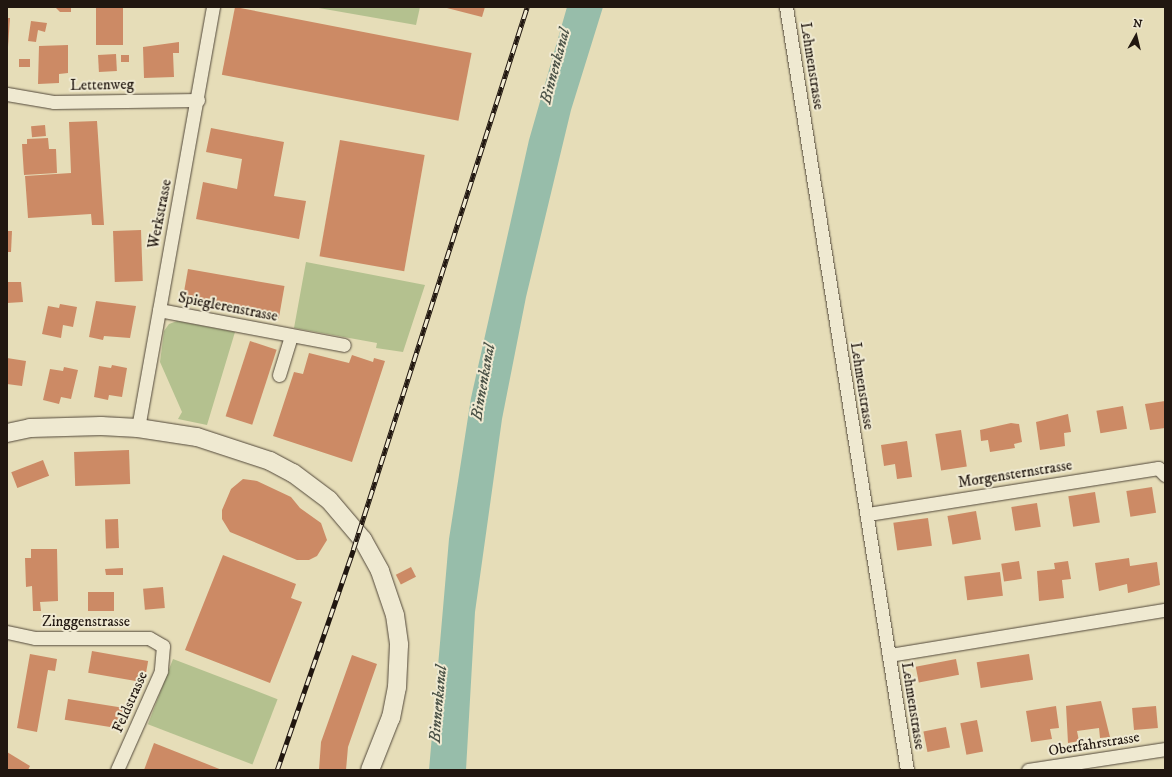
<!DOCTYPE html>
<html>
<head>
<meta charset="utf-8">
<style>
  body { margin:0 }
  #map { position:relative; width:1172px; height:777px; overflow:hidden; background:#e6ddb8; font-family:"IM FELL DW Pica",serif }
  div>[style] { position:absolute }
  .green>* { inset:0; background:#b4c18f; transform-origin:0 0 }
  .water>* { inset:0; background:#97bdaa }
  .building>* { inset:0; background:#cc8a65; transform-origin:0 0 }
  .roads { filter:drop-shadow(0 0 1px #52483a) drop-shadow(0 0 1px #52483a) }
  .street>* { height:13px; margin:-6.5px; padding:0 6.5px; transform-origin:6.5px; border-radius:6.5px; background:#efe9d1 }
  .secondary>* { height:18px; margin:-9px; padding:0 9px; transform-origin:9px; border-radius:9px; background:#efe9d1 }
  .rail>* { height:4.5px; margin-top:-2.25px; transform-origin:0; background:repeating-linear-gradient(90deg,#efe9d1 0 9px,#211710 0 18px); box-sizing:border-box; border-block:1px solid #211710 }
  span { translate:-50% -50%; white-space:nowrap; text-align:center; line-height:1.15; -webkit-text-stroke:4px #efe9d1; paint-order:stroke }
  .street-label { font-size:15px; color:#211710 }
  .water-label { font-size:16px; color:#4a5146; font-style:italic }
  .frame { position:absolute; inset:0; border:8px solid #211710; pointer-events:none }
  .north { position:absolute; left:1116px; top:16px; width:40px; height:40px; -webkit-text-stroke:3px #efe9d1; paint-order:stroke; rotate:8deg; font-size:11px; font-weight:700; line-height:16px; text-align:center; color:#211710 }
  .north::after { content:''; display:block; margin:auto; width:14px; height:18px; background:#211710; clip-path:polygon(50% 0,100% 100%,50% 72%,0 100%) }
</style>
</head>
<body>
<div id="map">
  <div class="green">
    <div style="clip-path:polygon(313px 7px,420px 7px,416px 25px)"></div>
    <div style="clip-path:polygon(306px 262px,425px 285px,403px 352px,376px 348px,377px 343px,294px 328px)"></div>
    <div style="clip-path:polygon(177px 321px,235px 332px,207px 425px,178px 419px,182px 412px,160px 362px,164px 331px,169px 324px)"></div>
    <div style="left:173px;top:659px;width:112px;height:70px;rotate:21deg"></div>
  </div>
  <div class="water">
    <div style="clip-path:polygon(567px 7px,603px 7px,571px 110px,526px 297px,502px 419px,475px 612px,466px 770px,429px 770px,449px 539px,471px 398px,529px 140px)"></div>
  </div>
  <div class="building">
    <div style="clip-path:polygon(55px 7px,71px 7px,71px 12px,60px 12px)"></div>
    <div style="left:96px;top:7px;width:27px;height:38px"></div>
    <div style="left:235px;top:7px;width:241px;height:69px;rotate:11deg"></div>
    <div style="clip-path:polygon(443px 7px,485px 7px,482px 17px)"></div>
    <div style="clip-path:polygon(7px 18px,10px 18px,8px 47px,7px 47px)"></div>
    <div style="clip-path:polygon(31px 21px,47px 23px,45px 32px,38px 30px,36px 42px,28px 41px)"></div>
    <div style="clip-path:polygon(179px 42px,179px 53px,173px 53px,174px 77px,144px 78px,143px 47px)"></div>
    <div style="clip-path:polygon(68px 45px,68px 73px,59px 74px,59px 83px,38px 84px,39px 46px)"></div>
    <div style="left:116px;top:54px;width:17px;height:18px;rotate:87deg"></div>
    <div style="left:121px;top:55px;width:8px;height:7px"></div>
    <div style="left:19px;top:59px;width:11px;height:8px"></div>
    <div style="clip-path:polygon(97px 121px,104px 225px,92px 225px,91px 214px,28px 218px,25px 176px,71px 173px,69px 122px)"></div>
    <div style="left:45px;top:125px;width:11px;height:14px;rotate:85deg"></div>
    <div style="clip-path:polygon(211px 128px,284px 142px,274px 196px,306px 201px,299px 239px,196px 219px,203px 182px,237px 189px,242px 159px,206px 152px)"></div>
    <div style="clip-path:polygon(48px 138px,49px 149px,56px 149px,57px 173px,24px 175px,22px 144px,27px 144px,27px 139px)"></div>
    <div style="left:340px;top:140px;width:86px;height:118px;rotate:10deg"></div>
    <div style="left:141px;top:230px;width:51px;height:28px;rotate:88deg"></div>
    <div style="clip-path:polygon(7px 231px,12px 231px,11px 252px,7px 252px)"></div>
    <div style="left:188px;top:269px;width:98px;height:33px;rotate:10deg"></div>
    <div style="clip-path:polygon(7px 282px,21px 282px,23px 302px,7px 303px)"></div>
    <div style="clip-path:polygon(96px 301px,136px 306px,130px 338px,104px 336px,103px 340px,89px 337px)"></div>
    <div style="clip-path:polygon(60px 304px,77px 307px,73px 327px,63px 325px,61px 338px,42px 334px,48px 306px,59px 308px)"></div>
    <div style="left:250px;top:341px;width:28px;height:79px;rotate:18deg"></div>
    <div style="clip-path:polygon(309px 353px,349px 363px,352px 355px,373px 362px,374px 358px,385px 361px,352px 462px,273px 436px,294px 372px,303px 374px)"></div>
    <div style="clip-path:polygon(7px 358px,26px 361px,22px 386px,7px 384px)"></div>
    <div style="clip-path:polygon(112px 365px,127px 368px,122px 397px,109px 395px,108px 400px,94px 397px,99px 366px,111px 368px)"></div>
    <div style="clip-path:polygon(64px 367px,78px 370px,71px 399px,61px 397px,59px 404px,43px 400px,50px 369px,63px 371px)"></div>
    <div style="clip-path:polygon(1165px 401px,1165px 428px,1150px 430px,1145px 404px)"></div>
    <div style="left:1123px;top:406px;width:23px;height:27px;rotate:80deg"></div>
    <div style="clip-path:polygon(1068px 414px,1071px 432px,1064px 433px,1065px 446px,1040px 450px,1036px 422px)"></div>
    <div style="clip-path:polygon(1011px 423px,1019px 424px,1022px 442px,1014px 444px,1015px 448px,990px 452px,988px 440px,981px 441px,980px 430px)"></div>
    <div style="left:961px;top:430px;width:37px;height:26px;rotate:81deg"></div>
    <div style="clip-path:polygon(907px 441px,912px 477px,897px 479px,895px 464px,884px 466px,881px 445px)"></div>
    <div style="left:129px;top:450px;width:34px;height:55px;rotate:88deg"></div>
    <div style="left:43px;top:460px;width:17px;height:34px;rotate:69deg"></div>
    <div style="clip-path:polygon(243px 479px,257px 481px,291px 497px,300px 508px,321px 523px,327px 540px,317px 556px,309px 560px,297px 560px,230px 532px,222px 519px,222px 510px,231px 489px)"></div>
    <div style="left:1152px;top:487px;width:26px;height:26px;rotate:81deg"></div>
    <div style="left:1095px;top:492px;width:31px;height:27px;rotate:81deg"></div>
    <div style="left:1037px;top:503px;width:24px;height:26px;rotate:81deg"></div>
    <div style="left:976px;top:511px;width:29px;height:29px;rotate:80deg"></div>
    <div style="left:928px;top:518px;width:28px;height:35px;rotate:82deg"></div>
    <div style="left:118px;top:519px;width:29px;height:13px;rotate:88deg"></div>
    <div style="clip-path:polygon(31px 549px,57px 549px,58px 601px,40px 602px,41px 611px,33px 611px,32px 586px,26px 587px,25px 558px,31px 558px)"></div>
    <div style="clip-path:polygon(223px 555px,296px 584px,291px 598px,302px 602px,270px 683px,185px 650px)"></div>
    <div style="clip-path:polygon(1129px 558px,1130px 566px,1157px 562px,1160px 585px,1128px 593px,1127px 584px,1099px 591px,1095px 563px)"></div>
    <div style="left:1019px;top:561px;width:18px;height:18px;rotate:81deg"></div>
    <div style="clip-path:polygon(1068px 561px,1071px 579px,1062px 580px,1064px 598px,1039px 601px,1037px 571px,1055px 569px,1054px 563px)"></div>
    <div style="left:411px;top:567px;width:11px;height:17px;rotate:63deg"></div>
    <div style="clip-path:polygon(123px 568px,123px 575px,106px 575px,105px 569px)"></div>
    <div style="left:1000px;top:572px;width:24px;height:36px;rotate:83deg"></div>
    <div style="left:163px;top:587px;width:21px;height:20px;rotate:85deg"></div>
    <div style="left:114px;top:592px;width:19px;height:26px;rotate:90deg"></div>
    <div style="left:92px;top:651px;width:57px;height:22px;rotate:10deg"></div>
    <div style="clip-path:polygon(30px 654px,57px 659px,55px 671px,48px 670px,37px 732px,17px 728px)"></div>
    <div style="left:1029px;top:654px;width:26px;height:53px;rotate:81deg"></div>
    <div style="clip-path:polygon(352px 655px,377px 664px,348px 747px,346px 770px,319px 770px,321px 742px)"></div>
    <div style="left:956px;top:659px;width:16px;height:41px;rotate:79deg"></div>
    <div style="left:68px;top:699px;width:57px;height:21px;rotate:9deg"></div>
    <div style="clip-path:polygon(1101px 701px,1110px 737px,1100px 738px,1099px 728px,1077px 731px,1079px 741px,1068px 743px,1066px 706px)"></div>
    <div style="clip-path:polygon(1056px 706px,1059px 728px,1050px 729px,1052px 739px,1031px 742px,1026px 711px)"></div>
    <div style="left:1156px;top:706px;width:22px;height:24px;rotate:85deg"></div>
    <div style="left:977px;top:720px;width:32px;height:17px;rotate:79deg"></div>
    <div style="left:946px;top:727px;width:21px;height:23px;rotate:79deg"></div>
    <div style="clip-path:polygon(154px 743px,222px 770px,144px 770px)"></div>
    <div style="clip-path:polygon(7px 752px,30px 766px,28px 770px,7px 770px)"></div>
  </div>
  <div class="roads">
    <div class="street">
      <div style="left:786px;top:7px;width:773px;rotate:80.99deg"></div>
      <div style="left:7px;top:94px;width:48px;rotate:9.7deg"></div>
      <div style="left:54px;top:102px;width:144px;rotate:-0.8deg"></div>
      <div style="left:159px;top:310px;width:188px;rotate:10.7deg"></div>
      <div style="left:279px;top:375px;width:41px;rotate:-72.9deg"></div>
      <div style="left:138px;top:428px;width:428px;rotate:-79.9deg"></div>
      <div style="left:868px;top:514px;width:294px;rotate:-9deg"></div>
      <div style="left:1158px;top:468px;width:10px;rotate:45deg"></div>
      <div style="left:7px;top:632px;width:29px;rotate:12deg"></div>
      <div style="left:35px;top:638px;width:114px"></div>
      <div style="left:149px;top:638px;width:16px;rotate:30deg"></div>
      <div style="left:163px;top:646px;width:25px;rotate:95deg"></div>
      <div style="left:161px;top:671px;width:108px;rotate:114deg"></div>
      <div style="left:889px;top:655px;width:280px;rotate:-9.3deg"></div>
      <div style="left:1028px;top:770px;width:139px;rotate:-8.7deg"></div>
    </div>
    <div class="secondary">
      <div style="left:7px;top:433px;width:24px;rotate:-12deg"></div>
      <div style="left:30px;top:428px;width:71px;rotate:-1.6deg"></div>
      <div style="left:101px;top:426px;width:37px;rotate:3deg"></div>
      <div style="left:138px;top:428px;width:60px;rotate:8.7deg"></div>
      <div style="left:197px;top:437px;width:77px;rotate:18.2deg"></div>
      <div style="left:270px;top:461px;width:26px;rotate:28deg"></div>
      <div style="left:293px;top:473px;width:45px;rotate:36.9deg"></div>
      <div style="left:329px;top:500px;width:52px;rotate:49.6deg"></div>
      <div style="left:363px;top:540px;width:35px;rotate:61deg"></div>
      <div style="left:380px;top:571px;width:46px;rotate:71.2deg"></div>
      <div style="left:395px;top:615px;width:30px;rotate:82deg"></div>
      <div style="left:399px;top:645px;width:42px;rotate:92.7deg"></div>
      <div style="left:397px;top:687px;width:31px;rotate:101deg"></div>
      <div style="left:391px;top:717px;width:57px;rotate:111.6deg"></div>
    </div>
  </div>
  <div class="rail">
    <div style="left:277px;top:770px;width:233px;rotate:-70.9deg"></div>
    <div style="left:353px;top:550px;width:570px;rotate:-72.23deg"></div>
  </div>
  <div class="street-label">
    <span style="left:812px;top:66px;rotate:81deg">Lehmenstrasse</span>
    <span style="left:102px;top:85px;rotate:-1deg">Lettenweg</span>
    <span style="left:160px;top:214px;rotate:-79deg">Werkstrasse</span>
    <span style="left:228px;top:307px;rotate:11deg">Spieglerenstrasse</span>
    <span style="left:862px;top:386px;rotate:81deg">Lehmenstrasse</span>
    <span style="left:1015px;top:474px;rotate:-9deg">Morgensternstrasse</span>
    <span style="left:86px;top:622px">Zinggenstrasse</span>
    <span style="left:130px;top:702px;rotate:-66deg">Feldstrasse</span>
    <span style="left:913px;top:706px;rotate:81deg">Lehmenstrasse</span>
    <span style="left:1094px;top:744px;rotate:-9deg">Oberfahrstrasse</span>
  </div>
  <div class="water-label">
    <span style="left:555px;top:66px;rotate:-75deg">Binnenkanal</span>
    <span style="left:483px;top:382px;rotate:-80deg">Binnenkanal</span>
    <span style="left:438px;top:704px;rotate:-85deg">Binnenkanal</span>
  </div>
  <div class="frame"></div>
  <div class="north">N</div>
</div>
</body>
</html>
